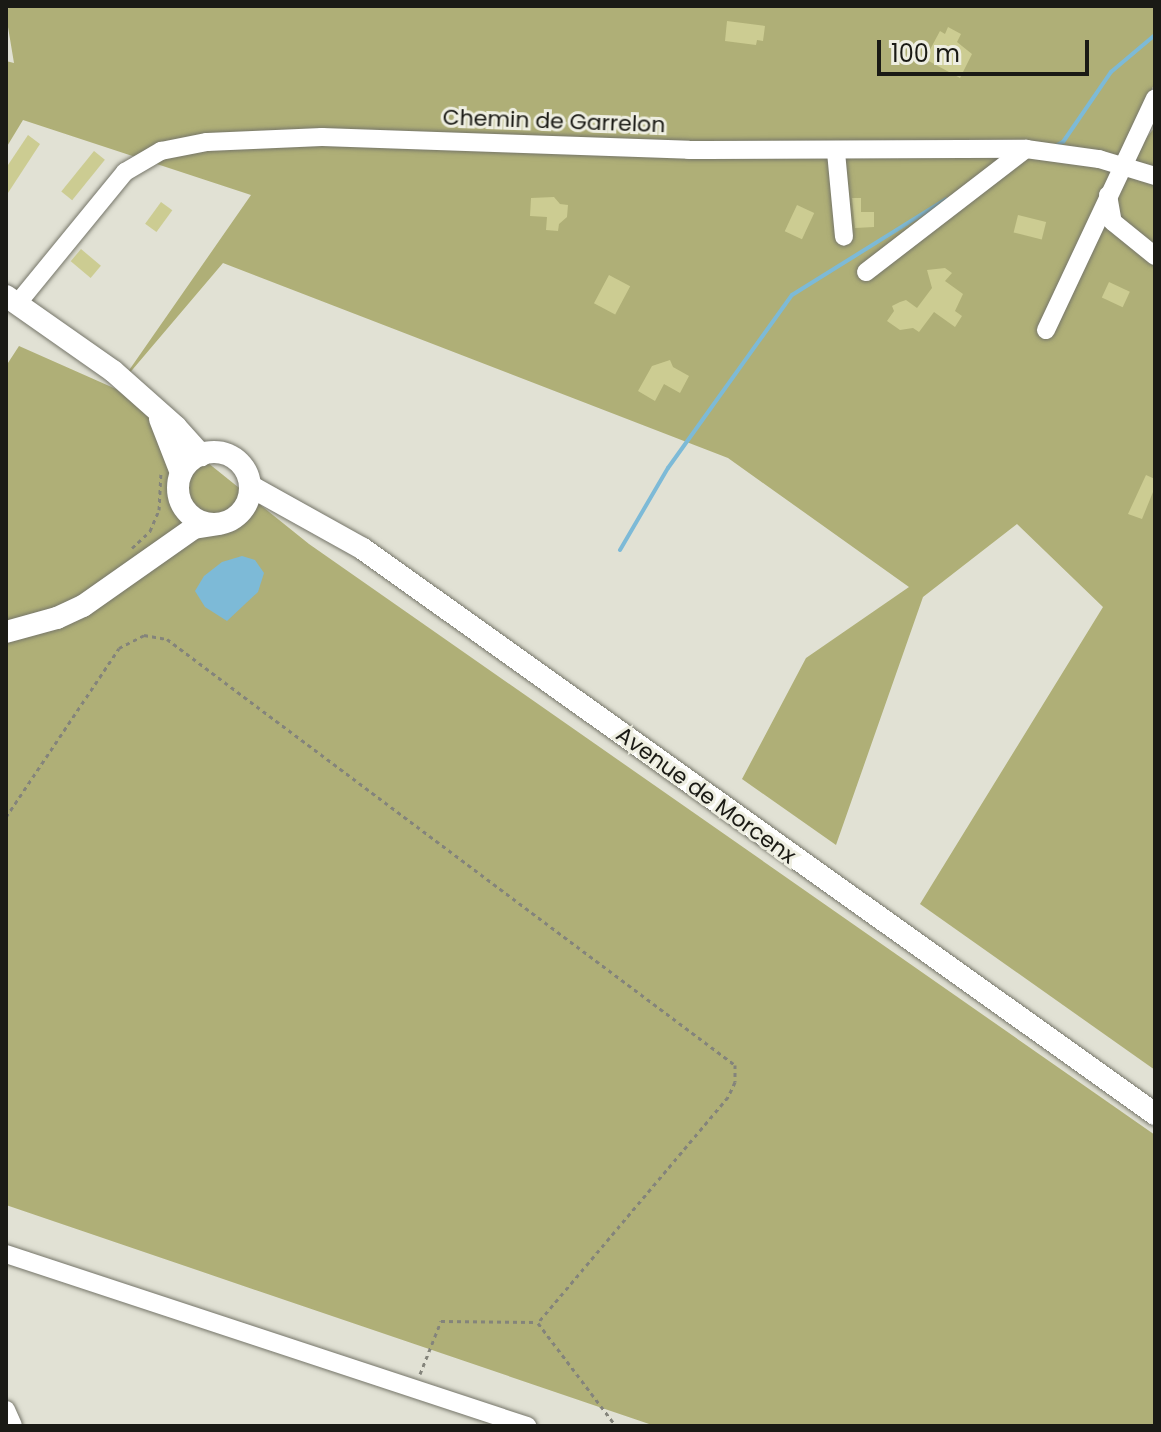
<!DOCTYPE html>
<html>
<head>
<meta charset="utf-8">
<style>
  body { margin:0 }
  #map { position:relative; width:1161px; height:1432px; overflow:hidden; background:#e1e1d4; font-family:Poppins,sans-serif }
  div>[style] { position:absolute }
  .forest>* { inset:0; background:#afaf77 }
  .water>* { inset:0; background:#7dbad7 }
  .stream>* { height:4px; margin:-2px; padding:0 2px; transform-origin:2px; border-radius:2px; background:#7dbad7 }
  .building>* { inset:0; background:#cccc92; transform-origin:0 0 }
  .path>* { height:3px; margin-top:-1.5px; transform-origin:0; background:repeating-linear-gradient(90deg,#84847b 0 4px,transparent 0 8px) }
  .roads { filter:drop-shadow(0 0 2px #757569) drop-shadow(0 0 2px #757569) }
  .minor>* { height:18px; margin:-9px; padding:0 9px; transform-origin:9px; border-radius:9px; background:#fff }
  .major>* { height:22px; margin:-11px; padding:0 11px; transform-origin:11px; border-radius:11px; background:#fff }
  .major>.ring { margin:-11px; padding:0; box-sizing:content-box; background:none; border:22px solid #fff; border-radius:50% }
  span { translate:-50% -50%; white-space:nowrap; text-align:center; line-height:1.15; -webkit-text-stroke:6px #eeeee1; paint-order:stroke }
  .street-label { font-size:22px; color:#1a1a15 }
  .frame { position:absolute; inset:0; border:8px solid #1a1a15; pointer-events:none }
  .scale { position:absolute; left:877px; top:40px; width:212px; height:36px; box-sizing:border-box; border:4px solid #1a1a15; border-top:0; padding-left:10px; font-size:24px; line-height:28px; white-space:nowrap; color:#1a1a15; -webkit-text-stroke:6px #eeeee1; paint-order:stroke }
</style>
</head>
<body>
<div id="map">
  <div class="forest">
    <div style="clip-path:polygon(9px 6px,1155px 6px,1155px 82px,1108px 186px,1155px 127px,1155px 1070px,920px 904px,1103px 607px,1017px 524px,923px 597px,836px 845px,742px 779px,806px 658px,909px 587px,728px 458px,223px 263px,116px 389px,309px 544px,1155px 1135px,1155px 1426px,655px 1426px,6px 1205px,6px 366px,19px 346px,116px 389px,251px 195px,23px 120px,6px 148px,6px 61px,14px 63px,6px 15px)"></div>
  </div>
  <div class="water">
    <div style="clip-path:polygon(242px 556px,255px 560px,264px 573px,258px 592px,227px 621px,205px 607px,195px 591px,204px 576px,222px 562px)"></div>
  </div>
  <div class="stream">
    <div style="left:1057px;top:145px;width:7px;rotate:-27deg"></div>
    <div style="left:1063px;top:142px;width:85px;rotate:-55.6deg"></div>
    <div style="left:1111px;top:72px;width:57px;rotate:-40.1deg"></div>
    <div style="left:620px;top:550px;width:95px;rotate:-59.7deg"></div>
    <div style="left:668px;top:468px;width:213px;rotate:-54.4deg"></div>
    <div style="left:792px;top:295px;width:181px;rotate:-31.9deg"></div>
  </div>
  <div class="building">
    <div style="clip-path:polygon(727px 21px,765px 26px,763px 41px,757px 40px,756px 45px,725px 41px)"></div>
    <div style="clip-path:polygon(948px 27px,961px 34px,957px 42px,972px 54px,960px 78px,925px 59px,940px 31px,945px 34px)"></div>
    <div style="clip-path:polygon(28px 135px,40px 144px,6px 196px,6px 168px)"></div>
    <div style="left:94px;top:151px;width:14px;height:52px;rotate:39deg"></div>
    <div style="clip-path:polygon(554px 197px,560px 204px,568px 205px,567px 217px,559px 224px,558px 231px,546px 230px,547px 217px,530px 216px,531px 198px)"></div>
    <div style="clip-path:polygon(852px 198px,861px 198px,861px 212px,874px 212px,874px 227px,855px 228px)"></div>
    <div style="left:161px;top:202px;width:14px;height:27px;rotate:36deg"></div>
    <div style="left:797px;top:205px;width:19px;height:29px;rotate:25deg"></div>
    <div style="left:1018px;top:215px;width:29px;height:18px;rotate:14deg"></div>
    <div style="left:81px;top:249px;width:26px;height:16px;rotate:40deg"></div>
    <div style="clip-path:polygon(945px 268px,952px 273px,945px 281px,963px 294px,955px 311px,962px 316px,955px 327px,934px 312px,919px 332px,913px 328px,900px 330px,887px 321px,894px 311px,892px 306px,900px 302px,906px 300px,917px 308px,932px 288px,927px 270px)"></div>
    <div style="left:609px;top:275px;width:24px;height:32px;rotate:28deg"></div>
    <div style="left:1109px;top:282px;width:23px;height:17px;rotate:25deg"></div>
    <div style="clip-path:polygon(670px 360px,673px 367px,689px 376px,680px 393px,664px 384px,655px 401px,638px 391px,652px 366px)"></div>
    <div style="clip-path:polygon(1146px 475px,1155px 479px,1155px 487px,1142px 519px,1128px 514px)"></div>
  </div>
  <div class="path">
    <div style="left:132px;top:548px;width:25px;rotate:-43deg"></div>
    <div style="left:150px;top:531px;width:23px;rotate:-67deg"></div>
    <div style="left:159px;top:510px;width:36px;rotate:-87deg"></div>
    <div style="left:6px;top:817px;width:203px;rotate:-56.2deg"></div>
    <div style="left:119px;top:648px;width:28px;rotate:-27deg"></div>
    <div style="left:144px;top:635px;width:23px;rotate:10deg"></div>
    <div style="left:167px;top:639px;width:710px;rotate:36.87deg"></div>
    <div style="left:735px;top:1065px;width:17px;rotate:90deg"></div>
    <div style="left:735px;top:1082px;width:17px;rotate:115deg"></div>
    <div style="left:728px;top:1097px;width:295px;rotate:130.1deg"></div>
    <div style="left:538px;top:1323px;width:129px;rotate:52.9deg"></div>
    <div style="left:420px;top:1374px;width:57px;rotate:-68.4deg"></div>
    <div style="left:441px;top:1321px;width:95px;rotate:0.6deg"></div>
  </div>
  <div class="roads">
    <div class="minor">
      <div style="left:836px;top:152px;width:85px;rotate:84.6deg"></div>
      <div style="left:1108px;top:195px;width:27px;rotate:80deg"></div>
      <div style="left:1113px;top:222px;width:54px;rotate:39deg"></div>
      <div style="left:866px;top:272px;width:202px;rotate:-37.6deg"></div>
      <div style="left:17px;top:304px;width:171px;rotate:-50.7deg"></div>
      <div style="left:125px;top:172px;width:42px;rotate:-30.3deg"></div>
      <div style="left:161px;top:151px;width:47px;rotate:-11.1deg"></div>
      <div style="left:207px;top:142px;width:115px;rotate:-2.5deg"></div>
      <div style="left:322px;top:137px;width:367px;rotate:2deg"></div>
      <div style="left:689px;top:150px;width:337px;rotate:-0.2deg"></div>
      <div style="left:1026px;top:149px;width:74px;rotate:7.8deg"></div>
      <div style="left:1099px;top:159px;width:59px;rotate:16.9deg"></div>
      <div style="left:1046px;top:330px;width:256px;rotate:-64.8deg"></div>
      <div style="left:6px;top:1254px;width:549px;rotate:18.27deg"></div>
      <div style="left:6px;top:1410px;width:17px;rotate:66deg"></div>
    </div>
    <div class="major">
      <div style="left:6px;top:296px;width:131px;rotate:35deg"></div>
      <div style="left:113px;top:371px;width:84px;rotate:41.6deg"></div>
      <div style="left:176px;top:427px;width:38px;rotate:48deg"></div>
      <div style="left:160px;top:419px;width:58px;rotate:68.7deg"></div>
      <div class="ring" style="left:178px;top:452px;width:50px;height:50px"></div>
      <div style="left:250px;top:486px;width:129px;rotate:29.1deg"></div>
      <div style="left:363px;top:549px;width:973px;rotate:35.5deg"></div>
      <div style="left:6px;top:632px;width:53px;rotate:-15.4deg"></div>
      <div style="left:57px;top:618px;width:29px;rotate:-25deg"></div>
      <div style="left:83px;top:606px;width:136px;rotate:-35.1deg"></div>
      <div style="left:194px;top:528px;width:24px;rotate:-9deg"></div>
    </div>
  </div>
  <div class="street-label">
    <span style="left:554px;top:121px;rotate:2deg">Chemin de Garrelon</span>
    <span style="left:706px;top:795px;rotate:36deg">Avenue de Morcenx</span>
  </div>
  <div class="frame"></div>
  <div class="scale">100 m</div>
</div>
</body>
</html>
